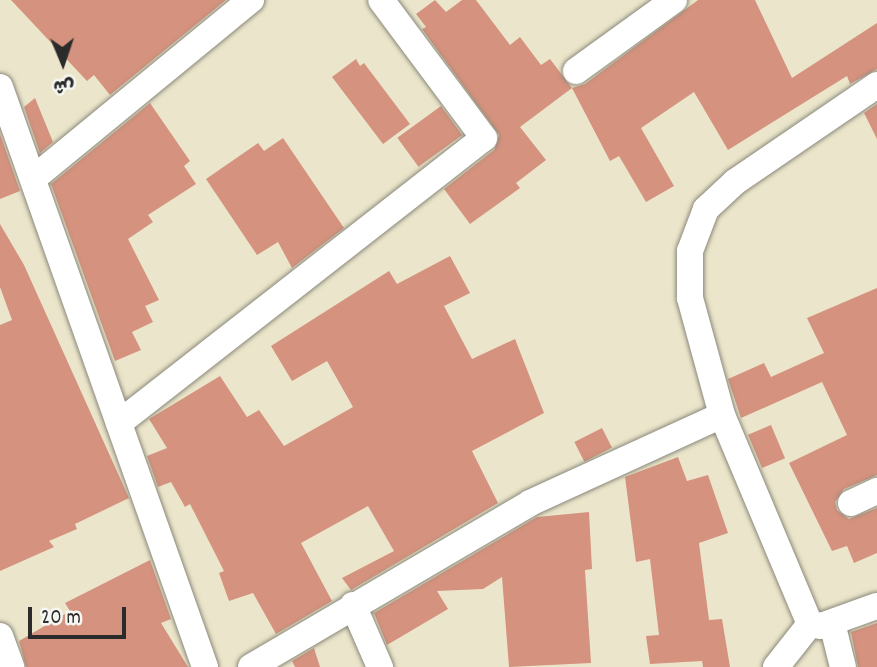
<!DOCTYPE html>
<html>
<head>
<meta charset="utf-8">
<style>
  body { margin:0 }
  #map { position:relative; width:877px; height:667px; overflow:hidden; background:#ebe6cb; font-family:Dekko,"Playpen Sans Arabic",sans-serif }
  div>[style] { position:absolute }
  .building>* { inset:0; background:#d5927e; transform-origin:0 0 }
  .roads { filter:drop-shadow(0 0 2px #8b887b) drop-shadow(0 0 2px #8b887b) }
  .street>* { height:26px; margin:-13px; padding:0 13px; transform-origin:13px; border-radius:13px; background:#fff }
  span { translate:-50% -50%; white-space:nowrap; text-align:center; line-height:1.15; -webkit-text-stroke:5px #f6f6f2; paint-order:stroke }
  .north { position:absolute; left:28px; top:28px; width:70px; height:70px; -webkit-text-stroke:5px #f6f6f2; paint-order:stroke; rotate:178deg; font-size:19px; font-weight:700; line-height:28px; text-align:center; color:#2b2b2b }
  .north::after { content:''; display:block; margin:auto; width:24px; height:32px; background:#2b2b2b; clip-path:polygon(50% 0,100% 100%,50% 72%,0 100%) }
  .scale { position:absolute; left:28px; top:607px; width:98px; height:32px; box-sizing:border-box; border:4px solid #2b2b2b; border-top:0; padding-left:9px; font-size:21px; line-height:24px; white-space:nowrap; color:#2b2b2b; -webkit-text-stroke:5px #f6f6f2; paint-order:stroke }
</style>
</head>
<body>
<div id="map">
  <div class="building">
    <div style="clip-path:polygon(11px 0,226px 0,110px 95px,94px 75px,87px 81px)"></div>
    <div style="clip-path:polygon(435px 0,446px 12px,462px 0,476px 0,510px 45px,520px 37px,541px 65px,550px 59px,572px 88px,520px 127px,546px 160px,516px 183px,520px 188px,470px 224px,444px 189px,494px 150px,499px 135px,422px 29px,426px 27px,416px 14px)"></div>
    <div style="clip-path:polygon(698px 0,755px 0,792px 78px,877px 23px,877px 69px,850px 84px,847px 76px,728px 150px,694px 92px,641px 128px,674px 186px,646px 202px,619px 156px,610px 161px,572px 88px,585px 84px)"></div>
    <div style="clip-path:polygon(356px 59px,360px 66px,364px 63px,410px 124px,383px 144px,332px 77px)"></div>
    <div style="clip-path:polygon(35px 98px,53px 142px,40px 153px,24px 107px)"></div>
    <div style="clip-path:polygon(150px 103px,190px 161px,184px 166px,196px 184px,148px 215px,153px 222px,128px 239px,159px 300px,145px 306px,153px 322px,132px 332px,141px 350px,115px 361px,51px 184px)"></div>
    <div style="clip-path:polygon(877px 104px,877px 139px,864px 113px)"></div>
    <div style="left:441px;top:106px;width:36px;height:54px;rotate:54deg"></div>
    <div style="clip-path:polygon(0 134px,20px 191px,0 199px)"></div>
    <div style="clip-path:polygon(283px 138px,344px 228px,292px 268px,278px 242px,257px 255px,206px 179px,258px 143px,264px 151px)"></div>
    <div style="clip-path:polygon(0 224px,24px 265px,129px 498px,75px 524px,77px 529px,49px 541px,54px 547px,0 571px,0 325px,12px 320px,0 287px)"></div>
    <div style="clip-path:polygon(450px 256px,470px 293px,444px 306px,472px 359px,515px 339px,544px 413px,472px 451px,498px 503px,351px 590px,342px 578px,394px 551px,368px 506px,301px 543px,332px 601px,276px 634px,253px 593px,229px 601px,219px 573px,224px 571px,190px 504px,185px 507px,171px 482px,158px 487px,147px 456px,167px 448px,149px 419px,220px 376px,247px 417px,259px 410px,284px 446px,353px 407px,327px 361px,292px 381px,271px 346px,389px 271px,397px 284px)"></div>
    <div style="clip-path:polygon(877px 288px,877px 475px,844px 489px,835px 502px,837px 510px,849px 519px,877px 508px,877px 553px,854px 563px,847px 546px,832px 551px,789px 463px,847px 435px,822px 382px,741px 418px,728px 379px,764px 363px,771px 377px,824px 353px,807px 318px)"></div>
    <div style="left:771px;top:425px;width:36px;height:25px;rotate:67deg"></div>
    <div style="left:602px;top:428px;width:22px;height:31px;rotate:63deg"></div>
    <div style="clip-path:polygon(678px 457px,687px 481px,708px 475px,728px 533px,699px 543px,709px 620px,722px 619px,730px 667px,703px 667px,702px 661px,650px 664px,646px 636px,659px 635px,650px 559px,636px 562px,625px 477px)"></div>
    <div style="clip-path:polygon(589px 512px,592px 569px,585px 570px,591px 663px,509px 667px,502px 577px,483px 589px,437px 591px,448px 609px,387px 645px,374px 613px,537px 517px)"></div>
    <div style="clip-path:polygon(150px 560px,171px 619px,161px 623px,188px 667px,26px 667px,19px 641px,70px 611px,65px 603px)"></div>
    <div style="clip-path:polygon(877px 623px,877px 667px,858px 667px,851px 632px)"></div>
    <div style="clip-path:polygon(314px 648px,320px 667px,295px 667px,292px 661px)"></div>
  </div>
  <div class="roads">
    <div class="street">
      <div style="left:576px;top:71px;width:121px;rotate:-35.9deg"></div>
      <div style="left:877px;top:85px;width:172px;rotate:145.7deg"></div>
      <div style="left:735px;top:182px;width:40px;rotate:137deg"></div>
      <div style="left:706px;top:209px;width:45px;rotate:110.9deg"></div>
      <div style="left:690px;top:251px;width:47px;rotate:90deg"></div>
      <div style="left:690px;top:298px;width:121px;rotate:74.7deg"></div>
      <div style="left:722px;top:415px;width:227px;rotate:67.2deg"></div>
      <div style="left:810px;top:624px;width:11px;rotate:10deg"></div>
      <div style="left:821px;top:626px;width:59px;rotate:-19.7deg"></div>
      <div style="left:0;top:87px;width:615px;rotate:70.53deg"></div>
      <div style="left:34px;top:178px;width:281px;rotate:-39.4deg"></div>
      <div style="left:119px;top:423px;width:463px;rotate:-38deg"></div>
      <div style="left:484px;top:138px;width:172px;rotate:-126.7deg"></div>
      <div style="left:851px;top:503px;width:29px;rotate:-25deg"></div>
      <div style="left:353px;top:605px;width:68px;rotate:66.5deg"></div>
      <div style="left:832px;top:623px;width:45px;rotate:76deg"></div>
      <div style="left:0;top:636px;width:33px;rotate:70deg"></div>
      <div style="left:251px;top:667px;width:324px;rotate:-30.4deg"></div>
      <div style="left:530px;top:503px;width:211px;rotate:-24.6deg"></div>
      <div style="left:776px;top:667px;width:55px;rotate:-51.7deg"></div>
    </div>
  </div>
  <div class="north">ش</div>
  <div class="scale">20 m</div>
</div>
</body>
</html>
